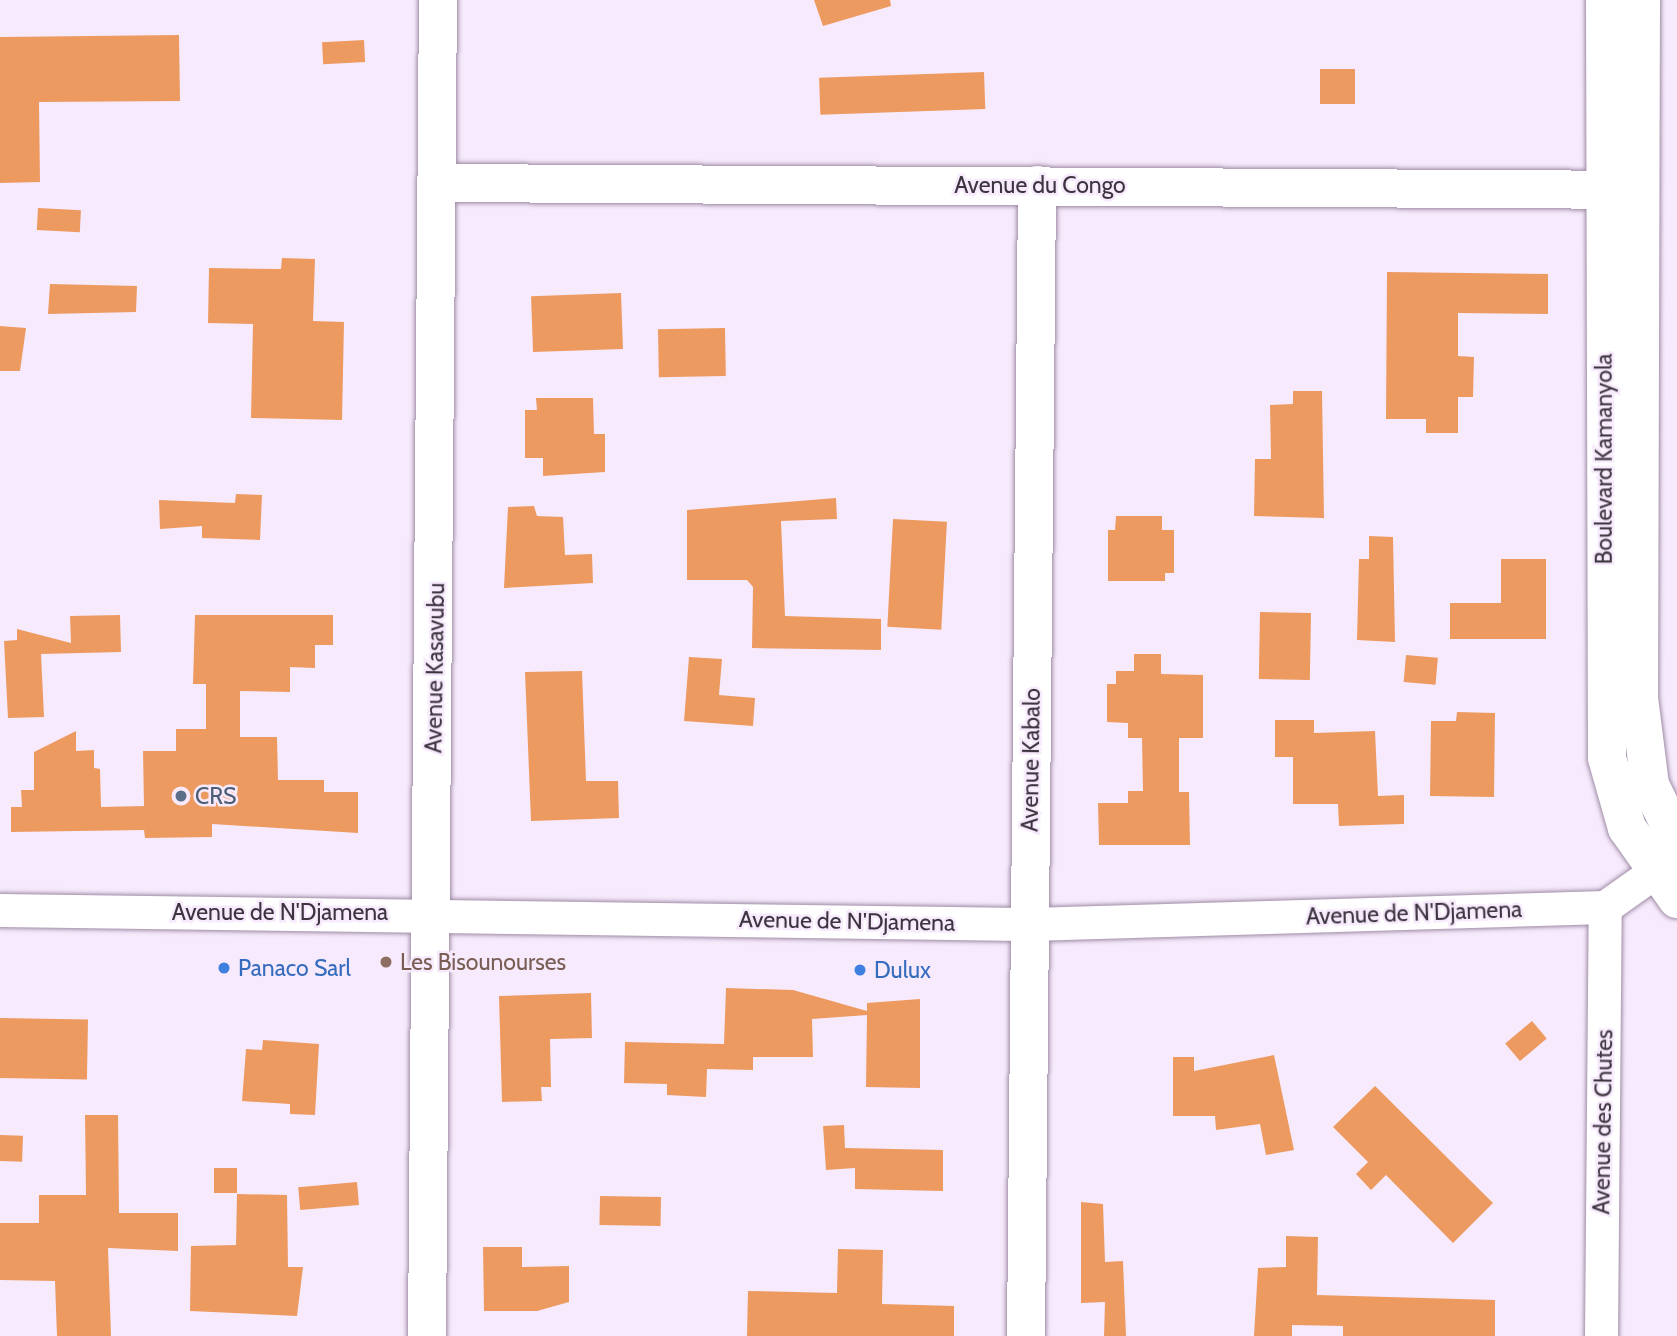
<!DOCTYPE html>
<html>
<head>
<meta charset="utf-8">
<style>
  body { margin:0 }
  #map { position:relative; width:1677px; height:1336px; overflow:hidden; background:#f7eafc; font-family:Cabin,sans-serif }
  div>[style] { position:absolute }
  .building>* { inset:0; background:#ed9a61; transform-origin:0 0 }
  .roads { filter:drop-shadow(0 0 2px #9f8ca6) drop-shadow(0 0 2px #9f8ca6) }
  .street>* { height:33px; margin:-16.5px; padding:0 16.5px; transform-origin:16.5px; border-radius:16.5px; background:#fff }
  .secondary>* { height:38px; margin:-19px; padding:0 19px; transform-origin:19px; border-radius:19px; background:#fff }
  .dots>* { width:19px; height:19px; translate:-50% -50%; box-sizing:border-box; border:4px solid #f7eafc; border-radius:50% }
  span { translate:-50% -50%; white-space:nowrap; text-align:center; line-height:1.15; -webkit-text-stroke:5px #f7eafc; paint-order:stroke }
  .street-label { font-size:23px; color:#3c343f }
  .service-label { font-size:23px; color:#4e5e75 }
  .left { translate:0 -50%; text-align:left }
  .education-label { font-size:23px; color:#785e54 }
  .shop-label { font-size:23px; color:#366cbe }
</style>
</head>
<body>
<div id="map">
  <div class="building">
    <div style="clip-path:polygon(814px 0,890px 0,891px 6px,823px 26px)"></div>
    <div style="clip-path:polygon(179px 35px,180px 101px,39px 102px,40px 182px,0 183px,0 37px)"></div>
    <div style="left:364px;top:40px;width:22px;height:42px;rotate:87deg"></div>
    <div style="left:1320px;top:69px;width:35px;height:35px"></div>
    <div style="left:984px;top:72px;width:37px;height:165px;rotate:88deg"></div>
    <div style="left:38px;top:208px;width:43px;height:22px;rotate:3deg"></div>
    <div style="clip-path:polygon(282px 258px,315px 259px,313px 321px,344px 322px,342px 420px,251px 418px,253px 324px,208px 323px,209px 268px,281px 269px)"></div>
    <div style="clip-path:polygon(1387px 272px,1548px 274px,1548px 314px,1458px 313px,1458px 356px,1474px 357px,1473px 397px,1458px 397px,1458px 433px,1426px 433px,1426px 419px,1386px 419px)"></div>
    <div style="clip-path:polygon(50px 284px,137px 286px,136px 312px,48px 314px)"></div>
    <div style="left:621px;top:293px;width:56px;height:90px;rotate:88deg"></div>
    <div style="clip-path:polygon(0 326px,26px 328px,20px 371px,0 371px)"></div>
    <div style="left:725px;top:328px;width:48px;height:67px;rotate:89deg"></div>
    <div style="clip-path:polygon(1293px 391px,1322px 391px,1324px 518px,1254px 516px,1255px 459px,1271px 459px,1270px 405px,1293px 404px)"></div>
    <div style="clip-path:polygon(536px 398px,593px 398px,594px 434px,605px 434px,605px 472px,543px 476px,543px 458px,525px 458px,525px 410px,537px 410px)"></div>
    <div style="clip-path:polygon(236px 494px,262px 495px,260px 540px,202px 538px,202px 526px,160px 529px,159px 500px,235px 503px)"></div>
    <div style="clip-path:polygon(836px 498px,837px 519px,781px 521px,785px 616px,881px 619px,881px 650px,752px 648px,753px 587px,747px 580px,687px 580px,687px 510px)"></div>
    <div style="clip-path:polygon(534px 506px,537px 516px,563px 517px,565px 555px,592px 554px,593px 583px,504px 588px,508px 507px)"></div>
    <div style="clip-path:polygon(1116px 516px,1162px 516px,1162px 530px,1174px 530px,1174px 573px,1165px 573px,1165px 581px,1108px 581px,1108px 530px,1115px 530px)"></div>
    <div style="left:893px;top:519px;width:54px;height:108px;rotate:3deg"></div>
    <div style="clip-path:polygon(1369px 536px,1393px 537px,1395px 642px,1357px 640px,1359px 559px,1369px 559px)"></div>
    <div style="clip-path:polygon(1501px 559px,1546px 559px,1546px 639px,1450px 639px,1450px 603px,1501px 603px)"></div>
    <div style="left:1260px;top:612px;width:51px;height:67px;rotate:1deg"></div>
    <div style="clip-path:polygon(120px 615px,121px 652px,41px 654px,44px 717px,8px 718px,4px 641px,17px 640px,17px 629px,71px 643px,70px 616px)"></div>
    <div style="clip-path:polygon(195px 615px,333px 615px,333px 645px,315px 645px,315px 668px,290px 667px,290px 692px,240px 691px,240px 737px,277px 737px,278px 780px,324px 780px,324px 792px,358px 792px,358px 833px,212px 824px,212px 837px,145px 838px,144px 830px,11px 832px,11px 807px,22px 807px,21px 790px,34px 790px,34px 752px,76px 731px,76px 751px,94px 750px,94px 768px,100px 769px,101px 807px,144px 806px,143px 751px,176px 751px,176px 729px,206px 729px,206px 684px,193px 684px)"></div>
    <div style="clip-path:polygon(1134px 654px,1161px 654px,1161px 674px,1203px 675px,1203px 738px,1179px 738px,1179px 792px,1189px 792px,1190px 845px,1099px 845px,1098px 803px,1128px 803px,1128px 791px,1143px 791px,1142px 738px,1128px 738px,1128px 723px,1107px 722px,1107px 684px,1116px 684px,1116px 671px,1134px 671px)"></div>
    <div style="left:1406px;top:655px;width:32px;height:27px;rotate:5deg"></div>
    <div style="clip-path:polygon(689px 657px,722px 659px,719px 695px,755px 698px,753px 726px,684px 721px)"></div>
    <div style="clip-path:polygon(582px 671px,586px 781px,618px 781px,619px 818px,531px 821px,525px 672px)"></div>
    <div style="clip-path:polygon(1457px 712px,1495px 713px,1494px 797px,1430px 796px,1431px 721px,1456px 721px)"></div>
    <div style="clip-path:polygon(1275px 720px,1314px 720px,1314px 733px,1375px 731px,1378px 796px,1404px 795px,1404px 824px,1339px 826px,1338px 804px,1293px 804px,1293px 757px,1275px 757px)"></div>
    <div style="clip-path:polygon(726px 988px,793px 990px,867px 1011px,867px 1003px,920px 999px,920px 1088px,866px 1087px,867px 1015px,812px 1019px,813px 1057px,753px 1057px,753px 1070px,707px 1069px,706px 1097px,667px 1095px,667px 1084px,624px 1083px,625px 1042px,724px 1044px)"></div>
    <div style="clip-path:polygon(591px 993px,592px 1038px,550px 1039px,551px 1087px,541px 1087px,542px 1101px,502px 1102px,499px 996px)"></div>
    <div style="left:0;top:1018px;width:88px;height:60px;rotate:1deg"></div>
    <div style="left:1532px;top:1021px;width:23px;height:35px;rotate:50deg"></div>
    <div style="clip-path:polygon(263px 1040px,319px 1044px,315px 1115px,290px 1114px,290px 1104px,242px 1101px,246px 1049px,262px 1050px)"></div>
    <div style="clip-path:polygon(1274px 1055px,1294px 1150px,1266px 1155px,1260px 1124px,1216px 1130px,1215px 1116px,1173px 1116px,1173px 1057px,1194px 1057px,1194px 1071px)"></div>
    <div style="clip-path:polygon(1375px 1086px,1493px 1203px,1453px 1243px,1386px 1175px,1371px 1190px,1356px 1174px,1368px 1162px,1333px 1127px)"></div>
    <div style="clip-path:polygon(85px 1115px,118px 1115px,119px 1213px,178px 1213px,178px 1251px,108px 1248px,111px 1336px,57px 1336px,55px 1281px,0 1280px,0 1223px,39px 1223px,39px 1195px,86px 1195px)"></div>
    <div style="clip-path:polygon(844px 1125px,845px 1148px,943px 1150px,943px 1191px,855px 1189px,855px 1168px,826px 1170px,823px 1126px)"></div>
    <div style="left:0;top:1135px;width:23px;height:26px;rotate:2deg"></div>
    <div style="left:214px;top:1168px;width:23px;height:25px"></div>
    <div style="left:357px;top:1182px;width:23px;height:59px;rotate:85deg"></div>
    <div style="clip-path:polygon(237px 1194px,287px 1195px,288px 1267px,303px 1267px,297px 1316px,190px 1311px,191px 1246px,236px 1245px)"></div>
    <div style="left:600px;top:1196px;width:61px;height:29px;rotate:1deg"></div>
    <div style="clip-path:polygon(1081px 1202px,1103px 1204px,1105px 1262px,1123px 1261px,1126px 1336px,1104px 1336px,1105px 1302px,1081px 1303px)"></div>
    <div style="clip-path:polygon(1286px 1236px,1318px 1237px,1317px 1295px,1495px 1300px,1495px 1336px,1343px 1336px,1343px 1326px,1292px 1325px,1292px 1336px,1254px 1336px,1258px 1268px,1286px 1267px)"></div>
    <div style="clip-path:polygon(483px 1247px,522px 1247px,522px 1267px,569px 1266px,569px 1302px,537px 1311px,484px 1311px)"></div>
    <div style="clip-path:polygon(838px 1249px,883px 1250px,882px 1304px,954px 1306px,954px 1336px,747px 1336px,748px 1291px,837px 1293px)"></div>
  </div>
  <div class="roads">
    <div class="street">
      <div style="left:0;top:910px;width:1030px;rotate:0.78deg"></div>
      <div style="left:1030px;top:924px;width:575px;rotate:-1.69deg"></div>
      <div style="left:1605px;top:907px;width:88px;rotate:-35.3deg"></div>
      <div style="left:1601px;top:1336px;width:429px;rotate:-89.5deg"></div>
    </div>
    <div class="secondary">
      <div style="left:1605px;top:0;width:758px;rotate:89.85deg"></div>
      <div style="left:1607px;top:758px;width:73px;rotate:74.1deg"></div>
      <div style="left:1627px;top:828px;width:87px;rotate:54.8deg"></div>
      <div style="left:1641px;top:0;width:698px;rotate:90.16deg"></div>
      <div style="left:1639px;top:698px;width:88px;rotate:82.8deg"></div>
      <div style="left:1650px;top:785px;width:61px;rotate:63.9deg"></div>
      <div style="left:441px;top:183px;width:1198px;rotate:0.33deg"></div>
      <div style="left:427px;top:1336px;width:1336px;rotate:-89.53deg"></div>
      <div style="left:1026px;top:1336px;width:1151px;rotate:-89.45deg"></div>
    </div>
  </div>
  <div class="dots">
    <div style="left:181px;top:796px;background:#5c6f8a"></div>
    <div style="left:386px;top:962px;background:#8d6e63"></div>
    <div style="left:224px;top:968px;background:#3f7fe0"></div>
    <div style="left:860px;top:970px;background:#3f7fe0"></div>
  </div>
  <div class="street-label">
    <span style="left:1040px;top:185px">Avenue du Congo</span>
    <span style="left:1604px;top:459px;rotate:-90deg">Boulevard Kamanyola</span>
    <span style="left:435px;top:668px;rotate:-89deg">Avenue Kasavubu</span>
    <span style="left:1031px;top:760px;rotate:-89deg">Avenue Kabalo</span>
    <span style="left:280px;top:912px">Avenue de N'Djamena</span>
    <span style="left:1414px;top:913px;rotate:-2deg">Avenue de N'Djamena</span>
    <span style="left:847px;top:921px;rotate:1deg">Avenue de N'Djamena</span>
    <span style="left:1603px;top:1122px;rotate:-89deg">Avenue des Chutes</span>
  </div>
  <div class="service-label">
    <span class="left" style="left:195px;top:796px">CRS</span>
  </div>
  <div class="education-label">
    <span class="left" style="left:400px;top:962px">Les Bisounourses</span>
  </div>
  <div class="shop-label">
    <span class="left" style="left:238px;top:968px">Panaco Sarl</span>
    <span class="left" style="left:874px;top:970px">Dulux</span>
  </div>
</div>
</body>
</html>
